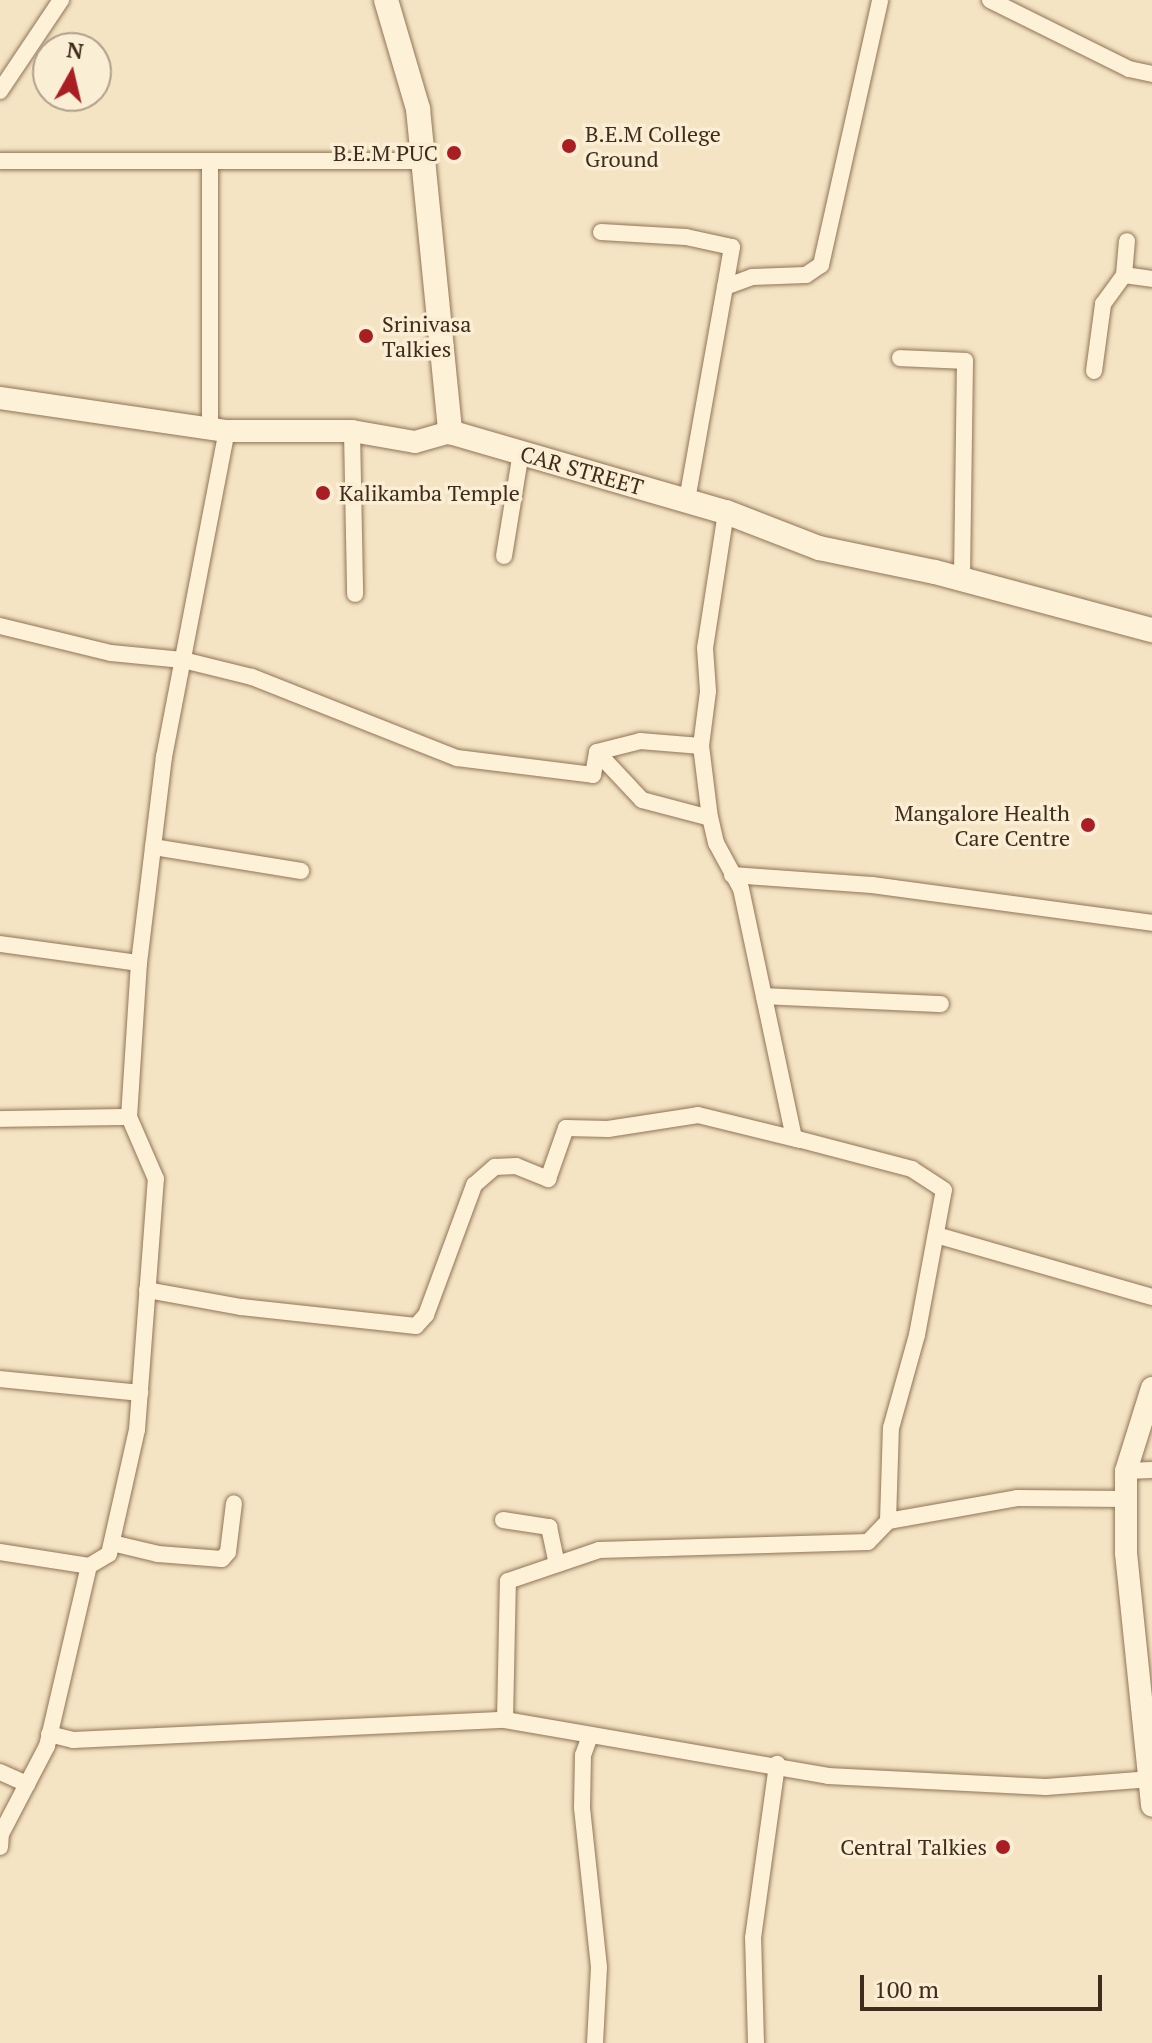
<!DOCTYPE html>
<html>
<head>
<meta charset="utf-8">
<style>
  body { margin:0 }
  #map { position:relative; width:1152px; height:2043px; overflow:hidden; background:#f4e4c3; font-family:"PT Serif",serif }
  div>[style] { position:absolute }
  .roads { filter:drop-shadow(0 0 2px #917457) drop-shadow(0 0 2px #917457) }
  .minor>* { height:16px; margin:-8px; padding:0 8px; transform-origin:8px; border-radius:8px; background:#fdf1d8 }
  .tertiary>* { height:22px; margin:-11px; padding:0 11px; transform-origin:11px; border-radius:11px; background:#fdf1d8 }
  .secondary>* { height:24px; margin:-12px; padding:0 12px; transform-origin:12px; border-radius:12px; background:#fdf1d8 }
  .dots>* { width:22px; height:22px; translate:-50% -50%; box-sizing:border-box; border:4px solid #faeed4; border-radius:50% }
  span { translate:-50% -50%; white-space:nowrap; text-align:center; line-height:1.15; -webkit-text-stroke:7px #faeed4; paint-order:stroke }
  .poi-label { font-size:22px; color:#3f2c1d }
  .left { translate:0 -50%; text-align:left }
  .right { translate:-100% -50%; text-align:right }
  .street-label { font-size:22px; color:#3f2c1d }
  .north { position:absolute; left:32px; top:32px; width:80px; height:80px; box-sizing:border-box; background:#faeed4; border:2px solid #afa08b; border-radius:50%; rotate:8deg; font-size:22px; font-weight:700; line-height:32px; text-align:center; color:#3f2c1d }
  .north::after { content:''; display:block; margin:auto; width:28px; height:36px; background:#a91e23; clip-path:polygon(50% 0,100% 100%,50% 72%,0 100%) }
  .scale { position:absolute; left:860px; top:1975px; width:242px; height:36px; box-sizing:border-box; border:4px solid #3f2c1d; border-top:0; padding-left:10px; font-size:24px; line-height:28px; white-space:nowrap; color:#3f2c1d; -webkit-text-stroke:6px #faeed4; paint-order:stroke }
</style>
</head>
<body>
<div id="map">
  <div class="roads">
    <div class="minor">
      <div style="left:990px;top:0;width:155px;rotate:26.4deg"></div>
      <div style="left:1129px;top:69px;width:24px;rotate:12deg"></div>
      <div style="left:0;top:91px;width:110px;rotate:-56.2deg"></div>
      <div style="left:0;top:161px;width:425px"></div>
      <div style="left:601px;top:232px;width:85px;rotate:3.4deg"></div>
      <div style="left:686px;top:237px;width:47px;rotate:12.3deg"></div>
      <div style="left:732px;top:247px;width:41px;rotate:99.9deg"></div>
      <div style="left:1124px;top:275px;width:28px;rotate:8deg"></div>
      <div style="left:900px;top:358px;width:65px;rotate:2.6deg"></div>
      <div style="left:965px;top:361px;width:218px;rotate:90.8deg"></div>
      <div style="left:1094px;top:371px;width:68px;rotate:-82.3deg"></div>
      <div style="left:1103px;top:304px;width:36px;rotate:-54deg"></div>
      <div style="left:1124px;top:275px;width:34px;rotate:-85deg"></div>
      <div style="left:210px;top:427px;width:263px;rotate:-90deg"></div>
      <div style="left:352px;top:431px;width:163px;rotate:88.9deg"></div>
      <div style="left:687px;top:500px;width:216px;rotate:-79.9deg"></div>
      <div style="left:725px;top:287px;width:29px;rotate:-20deg"></div>
      <div style="left:752px;top:277px;width:54px;rotate:-2.1deg"></div>
      <div style="left:806px;top:275px;width:18px;rotate:-34deg"></div>
      <div style="left:821px;top:265px;width:271px;rotate:-77.4deg"></div>
      <div style="left:504px;top:556px;width:105px;rotate:-80.7deg"></div>
      <div style="left:0;top:626px;width:114px;rotate:13.7deg"></div>
      <div style="left:111px;top:653px;width:72px;rotate:5.6deg"></div>
      <div style="left:183px;top:660px;width:71px;rotate:13.8deg"></div>
      <div style="left:252px;top:677px;width:220px;rotate:21.6deg"></div>
      <div style="left:457px;top:758px;width:137px;rotate:7.1deg"></div>
      <div style="left:593px;top:775px;width:23px;rotate:-80deg"></div>
      <div style="left:597px;top:752px;width:44px;rotate:-14.3deg"></div>
      <div style="left:640px;top:741px;width:61px;rotate:4.7deg"></div>
      <div style="left:597px;top:752px;width:66px;rotate:46.8deg"></div>
      <div style="left:642px;top:800px;width:70px;rotate:14.8deg"></div>
      <div style="left:153px;top:847px;width:150px;rotate:9.2deg"></div>
      <div style="left:732px;top:875px;width:140px;rotate:4.1deg"></div>
      <div style="left:872px;top:885px;width:283px;rotate:7.7deg"></div>
      <div style="left:0;top:944px;width:140px;rotate:7.8deg"></div>
      <div style="left:764px;top:996px;width:177px;rotate:2.6deg"></div>
      <div style="left:0;top:1119px;width:129px;rotate:-0.9deg"></div>
      <div style="left:936px;top:1235px;width:225px;rotate:16deg"></div>
      <div style="left:147px;top:1290px;width:96px;rotate:10.3deg"></div>
      <div style="left:241px;top:1307px;width:176px;rotate:6.2deg"></div>
      <div style="left:416px;top:1326px;width:15px;rotate:-48deg"></div>
      <div style="left:426px;top:1315px;width:139px;rotate:-69.7deg"></div>
      <div style="left:474px;top:1185px;width:28px;rotate:-41deg"></div>
      <div style="left:495px;top:1167px;width:21px;rotate:-3deg"></div>
      <div style="left:516px;top:1166px;width:35px;rotate:22deg"></div>
      <div style="left:548px;top:1179px;width:54px;rotate:-70.6deg"></div>
      <div style="left:566px;top:1128px;width:42px;rotate:1.4deg"></div>
      <div style="left:608px;top:1129px;width:91px;rotate:-8.8deg"></div>
      <div style="left:698px;top:1115px;width:105px;rotate:13.8deg"></div>
      <div style="left:0;top:1379px;width:141px;rotate:5.7deg"></div>
      <div style="left:1126px;top:1471px;width:26px;rotate:-2deg"></div>
      <div style="left:503px;top:1520px;width:47px;rotate:8.7deg"></div>
      <div style="left:549px;top:1527px;width:38px;rotate:78deg"></div>
      <div style="left:888px;top:1521px;width:131px;rotate:-10.1deg"></div>
      <div style="left:1017px;top:1498px;width:109px;rotate:0.5deg"></div>
      <div style="left:112px;top:1543px;width:47px;rotate:13.4deg"></div>
      <div style="left:158px;top:1554px;width:64px;rotate:4.5deg"></div>
      <div style="left:222px;top:1559px;width:9px;rotate:-49deg"></div>
      <div style="left:228px;top:1552px;width:49px;rotate:-83deg"></div>
      <div style="left:0;top:1552px;width:90px;rotate:8.9deg"></div>
      <div style="left:505px;top:1720px;width:139px;rotate:-88.8deg"></div>
      <div style="left:508px;top:1581px;width:96px;rotate:-18.8deg"></div>
      <div style="left:599px;top:1550px;width:269px;rotate:-1.7deg"></div>
      <div style="left:868px;top:1542px;width:29px;rotate:-46deg"></div>
      <div style="left:888px;top:1521px;width:93px;rotate:-88.2deg"></div>
      <div style="left:891px;top:1428px;width:97px;rotate:-74.4deg"></div>
      <div style="left:917px;top:1335px;width:147px;rotate:-79.5deg"></div>
      <div style="left:944px;top:1190px;width:38px;rotate:-147deg"></div>
      <div style="left:912px;top:1169px;width:122px;rotate:-165.3deg"></div>
      <div style="left:794px;top:1138px;width:255px;rotate:-102deg"></div>
      <div style="left:741px;top:889px;width:52px;rotate:-118.5deg"></div>
      <div style="left:716px;top:843px;width:26px;rotate:-103deg"></div>
      <div style="left:710px;top:818px;width:73px;rotate:-97.1deg"></div>
      <div style="left:701px;top:746px;width:55px;rotate:-82.7deg"></div>
      <div style="left:708px;top:691px;width:43px;rotate:-94deg"></div>
      <div style="left:705px;top:648px;width:138px;rotate:-81.2deg"></div>
      <div style="left:49px;top:1734px;width:25px;rotate:14deg"></div>
      <div style="left:73px;top:1740px;width:432px;rotate:-2.7deg"></div>
      <div style="left:505px;top:1720px;width:328px;rotate:9.8deg"></div>
      <div style="left:828px;top:1776px;width:218px;rotate:2.9deg"></div>
      <div style="left:1046px;top:1787px;width:106px;rotate:-4.3deg"></div>
      <div style="left:590px;top:1736px;width:20px;rotate:110deg"></div>
      <div style="left:583px;top:1755px;width:53px;rotate:91.1deg"></div>
      <div style="left:582px;top:1808px;width:160px;rotate:83.9deg"></div>
      <div style="left:599px;top:1967px;width:76px;rotate:93deg"></div>
      <div style="left:0;top:1772px;width:30px;rotate:24deg"></div>
      <div style="left:0;top:1847px;width:13px;rotate:-86deg"></div>
      <div style="left:1px;top:1834px;width:99px;rotate:-62.4deg"></div>
      <div style="left:47px;top:1746px;width:185px;rotate:-76.9deg"></div>
      <div style="left:89px;top:1566px;width:23px;rotate:-31deg"></div>
      <div style="left:109px;top:1554px;width:127px;rotate:-77.3deg"></div>
      <div style="left:137px;top:1430px;width:252px;rotate:-85.7deg"></div>
      <div style="left:156px;top:1179px;width:68px;rotate:-113.5deg"></div>
      <div style="left:129px;top:1117px;width:154px;rotate:-86.3deg"></div>
      <div style="left:139px;top:963px;width:208px;rotate:-83.1deg"></div>
      <div style="left:164px;top:757px;width:332px;rotate:-79.1deg"></div>
      <div style="left:756px;top:2043px;width:105px;rotate:-91.6deg"></div>
      <div style="left:753px;top:1938px;width:176px;rotate:-82.1deg"></div>
    </div>
    <div class="tertiary">
      <div style="left:0;top:398px;width:229px;rotate:8.3deg"></div>
      <div style="left:227px;top:431px;width:125px"></div>
      <div style="left:352px;top:431px;width:64px;rotate:9.9deg"></div>
      <div style="left:415px;top:442px;width:36px;rotate:-16deg"></div>
      <div style="left:1152px;top:1388px;width:87px;rotate:107.4deg"></div>
      <div style="left:1126px;top:1471px;width:82px;rotate:90deg"></div>
      <div style="left:1126px;top:1553px;width:254px;rotate:84.1deg"></div>
    </div>
    <div class="secondary">
      <div style="left:386px;top:0;width:114px;rotate:73.6deg"></div>
      <div style="left:418px;top:109px;width:325px;rotate:84.3deg"></div>
      <div style="left:450px;top:432px;width:287px;rotate:16.2deg"></div>
      <div style="left:726px;top:512px;width:100px;rotate:21.2deg"></div>
      <div style="left:819px;top:548px;width:118px;rotate:11.7deg"></div>
      <div style="left:935px;top:572px;width:225px;rotate:15deg"></div>
    </div>
  </div>
  <div class="dots">
    <div style="left:569px;top:146px;background:#a91e23"></div>
    <div style="left:454px;top:153px;background:#a91e23"></div>
    <div style="left:366px;top:336px;background:#a91e23"></div>
    <div style="left:323px;top:493px;background:#a91e23"></div>
    <div style="left:1088px;top:825px;background:#a91e23"></div>
    <div style="left:1003px;top:1847px;background:#a91e23"></div>
  </div>
  <div class="poi-label">
    <span class="left" style="left:585px;top:146px">B.E.M College<br>Ground</span>
    <span class="right" style="left:438px;top:153px">B.E.M PUC</span>
    <span class="left" style="left:382px;top:336px">Srinivasa<br>Talkies</span>
    <span class="left" style="left:339px;top:493px">Kalikamba Temple</span>
    <span class="right" style="left:1070px;top:825px">Mangalore Health<br>Care Centre</span>
    <span class="right" style="left:987px;top:1847px">Central Talkies</span>
  </div>
  <div class="street-label">
    <span style="left:582px;top:470px;rotate:16deg">CAR STREET</span>
  </div>
  <div class="north">N</div>
  <div class="scale">100 m</div>
</div>
</body>
</html>
